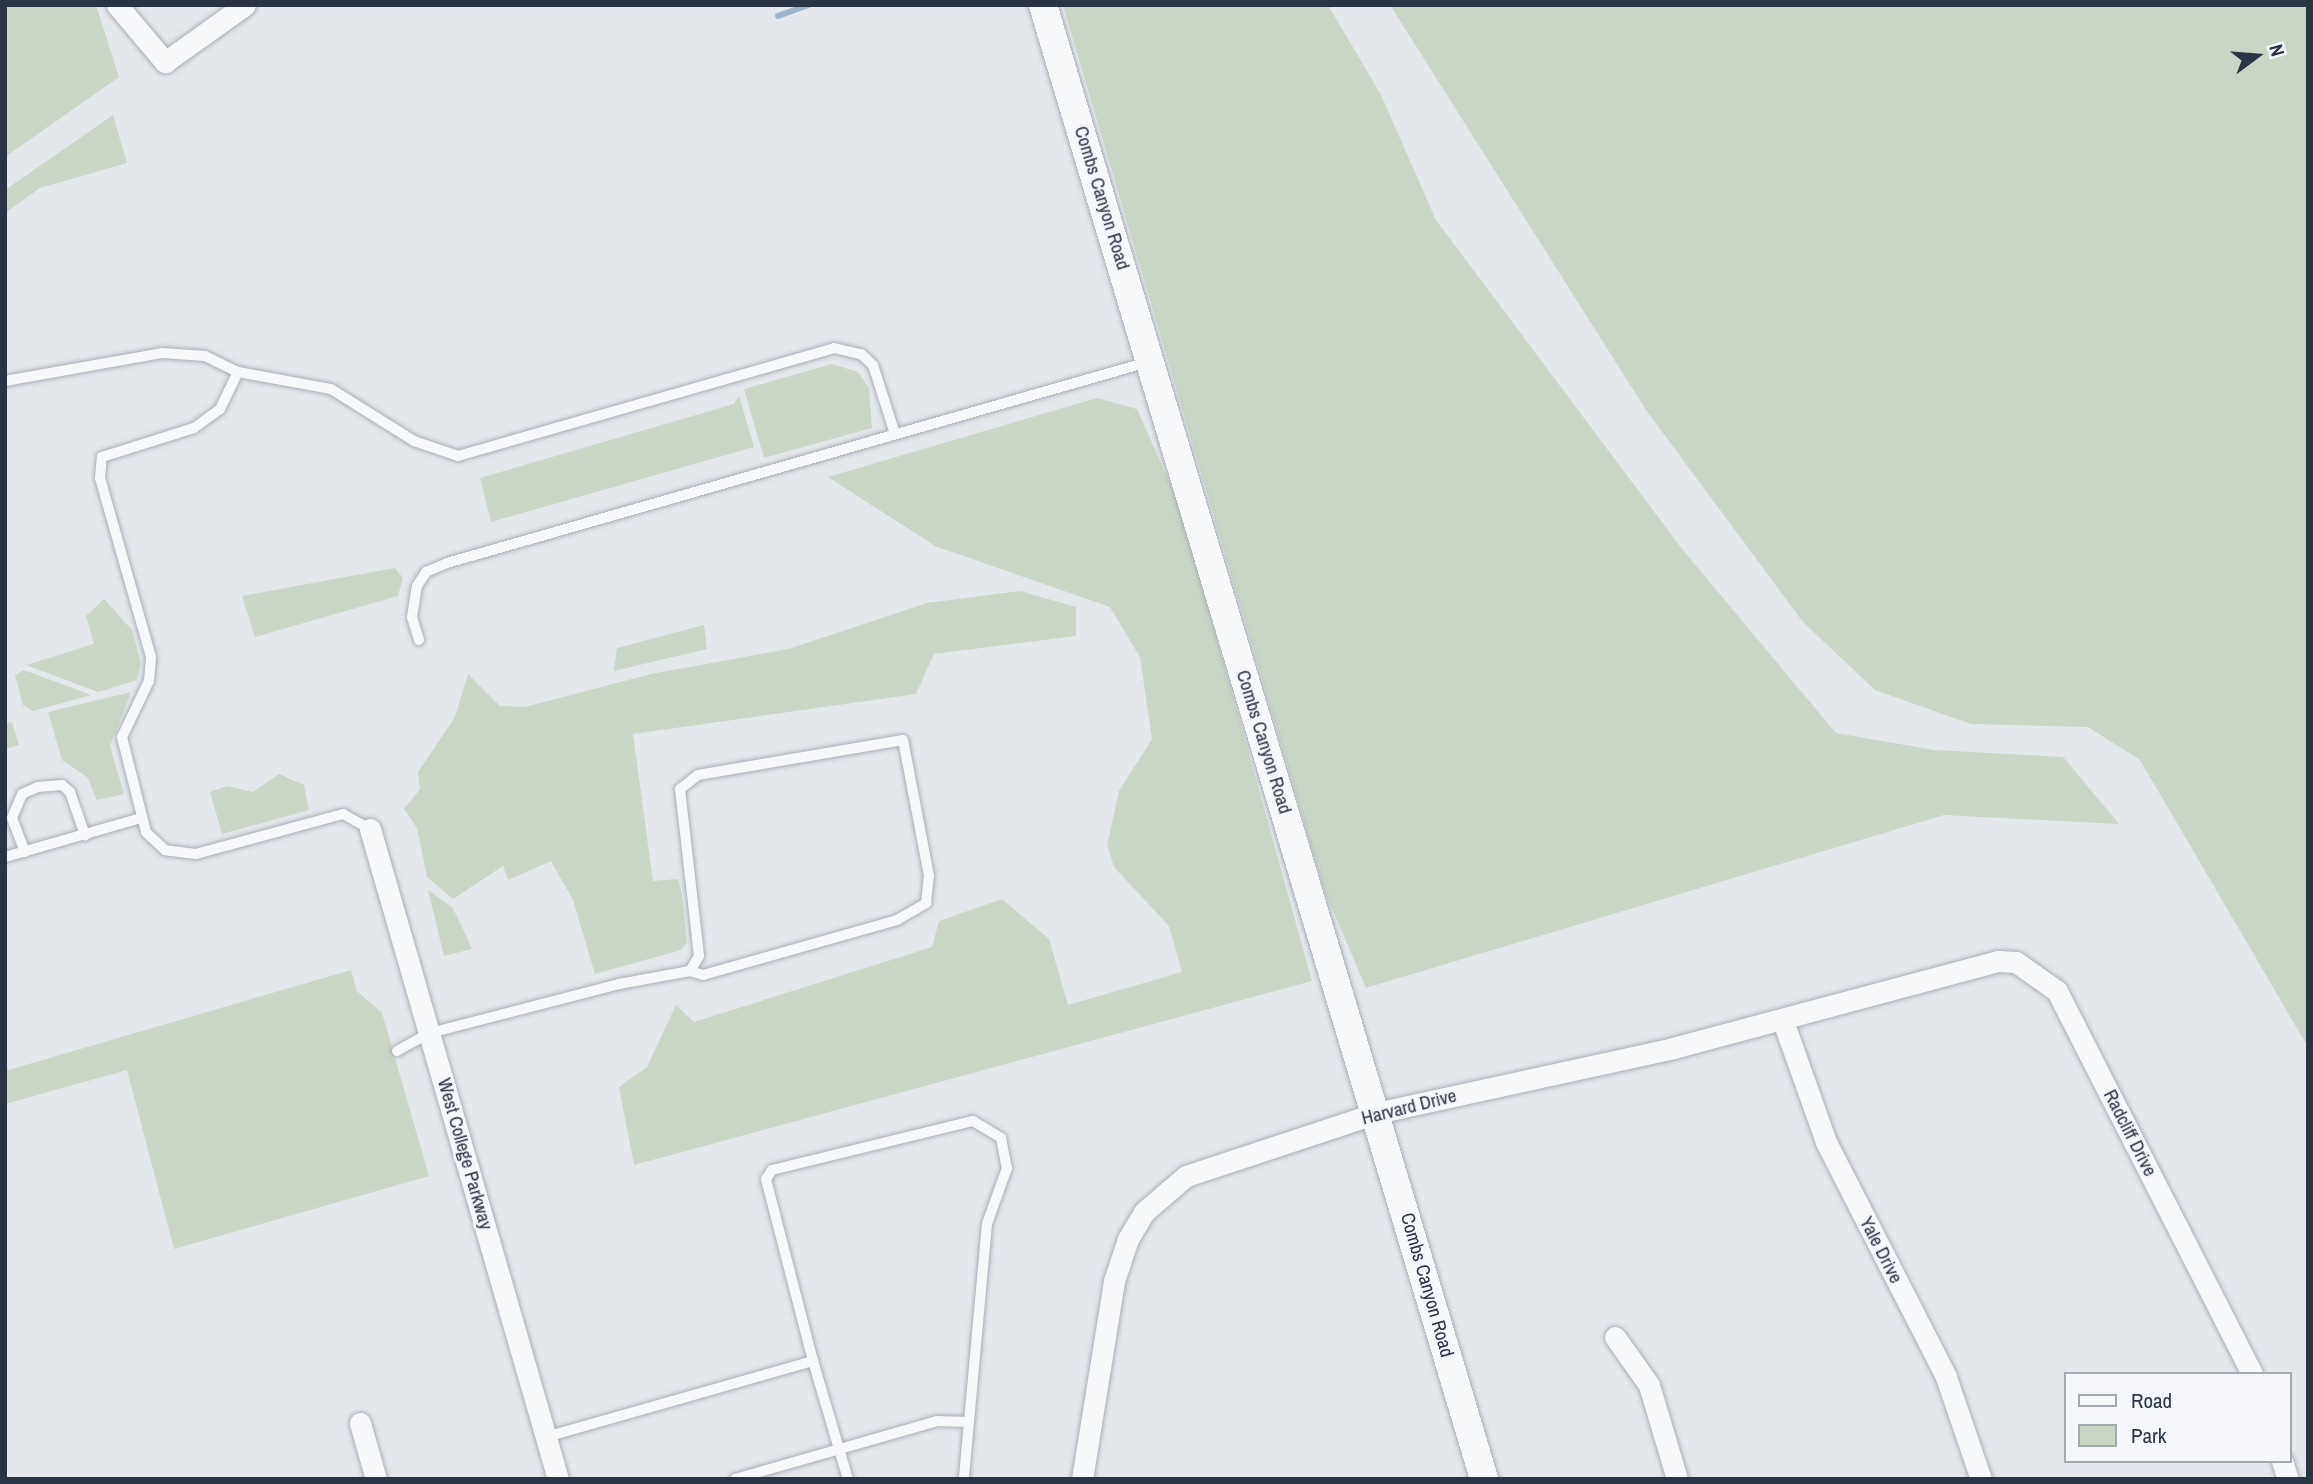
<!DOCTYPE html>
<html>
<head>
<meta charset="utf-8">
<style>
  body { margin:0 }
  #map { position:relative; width:2313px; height:1484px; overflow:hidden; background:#e4e7ec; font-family:"Archivo Narrow",sans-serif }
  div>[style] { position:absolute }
  .green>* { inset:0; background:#c9d6c5 }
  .stream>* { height:6px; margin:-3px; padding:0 3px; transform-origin:3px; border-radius:3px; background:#9fb4cc }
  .roads { filter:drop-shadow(0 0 2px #a9aeb7) drop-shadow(0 0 2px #a9aeb7) }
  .service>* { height:10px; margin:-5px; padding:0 5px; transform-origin:5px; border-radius:5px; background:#f7f8fa }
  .minor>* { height:21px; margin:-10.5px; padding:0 10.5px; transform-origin:10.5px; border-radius:10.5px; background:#f7f8fa }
  .tertiary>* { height:28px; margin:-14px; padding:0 14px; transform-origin:14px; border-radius:14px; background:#f7f8fa }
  span { translate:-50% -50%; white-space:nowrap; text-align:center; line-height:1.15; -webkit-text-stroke:6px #f4f6f9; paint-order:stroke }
  .street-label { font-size:19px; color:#2b3445 }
  .frame { position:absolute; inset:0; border:7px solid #2b3445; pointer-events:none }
  .legend { position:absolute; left:2064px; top:1372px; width:228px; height:91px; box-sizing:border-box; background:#f4f6f9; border:2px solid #a4a8b1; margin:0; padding:9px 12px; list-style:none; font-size:21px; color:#2b3445 }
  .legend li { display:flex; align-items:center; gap:14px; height:35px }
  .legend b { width:35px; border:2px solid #a4a8b1 }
  .north { position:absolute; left:2222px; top:21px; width:70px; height:70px; -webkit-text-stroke:5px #f4f6f9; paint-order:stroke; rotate:74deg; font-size:19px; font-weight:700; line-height:28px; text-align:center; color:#2b3445 }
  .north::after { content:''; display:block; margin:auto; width:24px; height:32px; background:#2b3445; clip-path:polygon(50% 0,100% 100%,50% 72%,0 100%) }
</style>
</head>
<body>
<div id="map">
  <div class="green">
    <div style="clip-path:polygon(5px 5px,96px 5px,119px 77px,5px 157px)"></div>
    <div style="clip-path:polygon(1063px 5px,1328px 5px,1381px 95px,1436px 220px,1682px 549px,1836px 733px,1934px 750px,2063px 757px,2119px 824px,1944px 815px,1366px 988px,1325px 892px)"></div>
    <div style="clip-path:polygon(1390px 5px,2308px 5px,2308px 1047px,2140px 760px,2088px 727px,1971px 724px,1875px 690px,1803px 622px,1646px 410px)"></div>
    <div style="clip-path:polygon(113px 115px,127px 163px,40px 188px,5px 213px,5px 190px)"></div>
    <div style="clip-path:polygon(832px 364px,858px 372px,869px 388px,872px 428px,764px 458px,744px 389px)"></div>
    <div style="clip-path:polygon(739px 396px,754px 447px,491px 522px,480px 478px,734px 404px)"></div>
    <div style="clip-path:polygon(1097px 398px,1137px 409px,1180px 506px,1312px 981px,634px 1165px,619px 1087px,647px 1067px,676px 1005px,694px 1022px,932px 947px,939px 921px,1002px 899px,1049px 939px,1068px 1005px,1182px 972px,1169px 926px,1114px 867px,1107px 845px,1119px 791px,1152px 739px,1140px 657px,1110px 607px,935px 546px,828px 477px)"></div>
    <div style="clip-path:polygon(395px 568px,403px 578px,398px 596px,255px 637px,242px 596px)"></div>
    <div style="clip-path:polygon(1020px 591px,1076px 607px,1076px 636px,934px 654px,916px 694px,633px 734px,653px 881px,678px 879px,682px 894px,687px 943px,681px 950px,595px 974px,573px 900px,551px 861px,508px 880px,503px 866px,453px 899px,427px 877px,417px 828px,404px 809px,420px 789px,418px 772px,455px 717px,468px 674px,500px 706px,525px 707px,651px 674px,788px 649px,927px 603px)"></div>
    <div style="clip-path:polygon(104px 599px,132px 630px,141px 663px,137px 680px,98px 692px,26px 665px,94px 644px,86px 616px)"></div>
    <div style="clip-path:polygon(704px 625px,707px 649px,614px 671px,617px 648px)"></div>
    <div style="clip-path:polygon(24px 670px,91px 695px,33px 711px,23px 705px,15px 675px)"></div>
    <div style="clip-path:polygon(131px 692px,110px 746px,124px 794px,97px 800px,87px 777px,62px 760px,48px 712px)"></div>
    <div style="clip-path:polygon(12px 722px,19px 745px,5px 749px,5px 724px)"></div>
    <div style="clip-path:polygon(279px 774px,304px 785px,309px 810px,222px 834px,210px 792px,227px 786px,253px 792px)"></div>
    <div style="clip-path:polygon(428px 890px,453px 908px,472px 949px,444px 956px)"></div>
    <div style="clip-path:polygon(351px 970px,357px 991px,382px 1013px,429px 1176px,174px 1249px,127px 1070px,5px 1104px,5px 1071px)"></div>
  </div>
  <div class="stream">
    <div style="left:778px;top:16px;width:33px;rotate:-20deg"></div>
  </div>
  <div class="roads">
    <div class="service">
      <div style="left:5px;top:381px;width:159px;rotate:-10.1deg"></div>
      <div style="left:162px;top:353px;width:43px;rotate:4deg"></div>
      <div style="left:205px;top:356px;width:37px;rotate:26deg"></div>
      <div style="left:419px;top:640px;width:24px;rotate:-107deg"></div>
      <div style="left:412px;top:617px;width:31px;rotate:-81deg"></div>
      <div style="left:417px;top:586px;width:17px;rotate:-57deg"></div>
      <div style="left:426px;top:572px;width:23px;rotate:-23deg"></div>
      <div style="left:447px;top:563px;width:729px;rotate:-16deg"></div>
      <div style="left:370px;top:829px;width:31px;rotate:-151deg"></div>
      <div style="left:343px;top:814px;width:152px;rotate:164.8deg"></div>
      <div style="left:196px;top:854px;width:31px;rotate:-173deg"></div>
      <div style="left:165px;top:850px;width:26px;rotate:-137deg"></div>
      <div style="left:146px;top:832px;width:98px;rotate:-104.2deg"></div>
      <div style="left:122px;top:737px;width:62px;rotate:-64.3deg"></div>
      <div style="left:149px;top:681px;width:24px;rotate:-85deg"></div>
      <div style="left:151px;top:657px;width:186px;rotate:-105.9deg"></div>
      <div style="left:100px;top:478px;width:21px;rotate:-85deg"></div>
      <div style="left:102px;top:457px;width:96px;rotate:-17.5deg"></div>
      <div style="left:194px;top:428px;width:32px;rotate:-36deg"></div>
      <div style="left:220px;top:409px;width:41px;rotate:-64.1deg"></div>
      <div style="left:238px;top:372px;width:95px;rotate:10.4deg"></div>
      <div style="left:331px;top:389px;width:98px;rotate:32.1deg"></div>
      <div style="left:414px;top:441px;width:46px;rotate:18.8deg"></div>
      <div style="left:458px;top:456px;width:391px;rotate:-16deg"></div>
      <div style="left:834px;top:348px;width:28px;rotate:13deg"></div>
      <div style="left:861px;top:354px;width:16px;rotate:43deg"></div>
      <div style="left:873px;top:365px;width:72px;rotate:72.3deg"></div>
      <div style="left:25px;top:852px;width:36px;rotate:-111deg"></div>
      <div style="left:12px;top:818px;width:26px;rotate:-67deg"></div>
      <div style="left:22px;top:794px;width:17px;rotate:-24deg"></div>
      <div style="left:38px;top:787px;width:24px;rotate:-5deg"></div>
      <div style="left:62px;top:785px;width:11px;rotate:41deg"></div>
      <div style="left:70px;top:792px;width:46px;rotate:70.8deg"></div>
      <div style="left:5px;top:857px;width:141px;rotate:-16deg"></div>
      <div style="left:397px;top:1051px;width:38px;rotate:-29deg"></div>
      <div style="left:430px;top:1033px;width:195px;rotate:-14.5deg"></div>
      <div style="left:619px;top:984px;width:72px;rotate:-10.4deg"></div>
      <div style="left:690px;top:971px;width:14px;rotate:17deg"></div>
      <div style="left:703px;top:975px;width:202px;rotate:-15.8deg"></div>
      <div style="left:897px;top:920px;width:34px;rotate:-30deg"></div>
      <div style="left:926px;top:903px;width:27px;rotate:-84deg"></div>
      <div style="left:929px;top:876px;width:138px;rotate:-100.8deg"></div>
      <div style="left:903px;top:740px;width:208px;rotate:170.3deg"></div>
      <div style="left:698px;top:775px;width:23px;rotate:142deg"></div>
      <div style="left:680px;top:789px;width:168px;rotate:83.5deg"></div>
      <div style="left:699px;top:956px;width:17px;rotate:121deg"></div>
      <div style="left:813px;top:1361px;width:123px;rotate:73.5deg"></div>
      <div style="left:546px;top:1437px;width:278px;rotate:-15.9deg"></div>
      <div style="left:813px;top:1361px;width:188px;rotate:-104.5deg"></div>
      <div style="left:766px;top:1179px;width:11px;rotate:-56deg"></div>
      <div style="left:772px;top:1170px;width:207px;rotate:-13.7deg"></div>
      <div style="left:973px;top:1121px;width:33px;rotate:31deg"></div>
      <div style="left:1001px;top:1138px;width:31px;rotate:79deg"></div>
      <div style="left:1007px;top:1168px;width:59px;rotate:109.7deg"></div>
      <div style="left:987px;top:1224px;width:256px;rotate:95.2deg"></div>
      <div style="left:735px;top:1479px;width:210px;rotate:-16deg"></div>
      <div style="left:937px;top:1421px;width:32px;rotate:2deg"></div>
    </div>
    <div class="minor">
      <div style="left:117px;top:5px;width:75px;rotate:49.9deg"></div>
      <div style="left:165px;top:62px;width:98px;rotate:-35.5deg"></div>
      <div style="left:370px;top:829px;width:677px;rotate:73.87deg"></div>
      <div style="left:1783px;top:1021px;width:128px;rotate:70.4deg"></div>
      <div style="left:1826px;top:1142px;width:264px;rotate:62.9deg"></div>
      <div style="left:1946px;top:1377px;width:108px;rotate:71.1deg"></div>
      <div style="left:1615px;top:1337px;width:59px;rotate:54.7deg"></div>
      <div style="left:1649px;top:1385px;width:98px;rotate:73.4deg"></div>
      <div style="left:360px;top:1423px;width:58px;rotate:74.1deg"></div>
      <div style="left:2282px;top:1461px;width:19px;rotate:72deg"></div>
      <div style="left:1082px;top:1479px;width:201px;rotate:-80.8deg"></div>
      <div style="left:1114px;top:1281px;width:44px;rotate:-71.6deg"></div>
      <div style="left:1128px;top:1239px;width:31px;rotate:-59deg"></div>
      <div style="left:1144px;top:1212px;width:55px;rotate:-40.6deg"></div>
      <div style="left:1186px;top:1176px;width:200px;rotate:-18.3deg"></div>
      <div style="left:1376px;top:1113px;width:304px;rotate:-12.3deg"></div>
      <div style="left:1673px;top:1048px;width:336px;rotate:-15deg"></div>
      <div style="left:1998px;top:961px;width:18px;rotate:3deg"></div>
      <div style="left:2016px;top:962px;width:50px;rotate:35.3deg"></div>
      <div style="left:2057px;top:991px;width:430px;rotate:63deg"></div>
    </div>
    <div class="tertiary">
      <div style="left:1043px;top:5px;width:1539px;rotate:73.34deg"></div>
    </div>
  </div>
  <div class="street-label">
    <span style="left:1102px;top:198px;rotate:73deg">Combs Canyon Road</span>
    <span style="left:1264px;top:742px;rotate:73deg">Combs Canyon Road</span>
    <span style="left:1409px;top:1107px;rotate:-14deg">Harvard Drive</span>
    <span style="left:2130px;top:1133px;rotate:63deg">Radcliff Drive</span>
    <span style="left:465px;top:1154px;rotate:74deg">West College Parkway</span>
    <span style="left:1881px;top:1250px;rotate:63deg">Yale Drive</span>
    <span style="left:1427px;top:1285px;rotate:74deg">Combs Canyon Road</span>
  </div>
  <div class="frame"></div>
  <ul class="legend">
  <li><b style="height:9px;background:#f7f8fa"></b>Road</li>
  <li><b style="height:19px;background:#c9d6c5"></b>Park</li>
  </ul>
  <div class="north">N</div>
</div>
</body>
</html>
